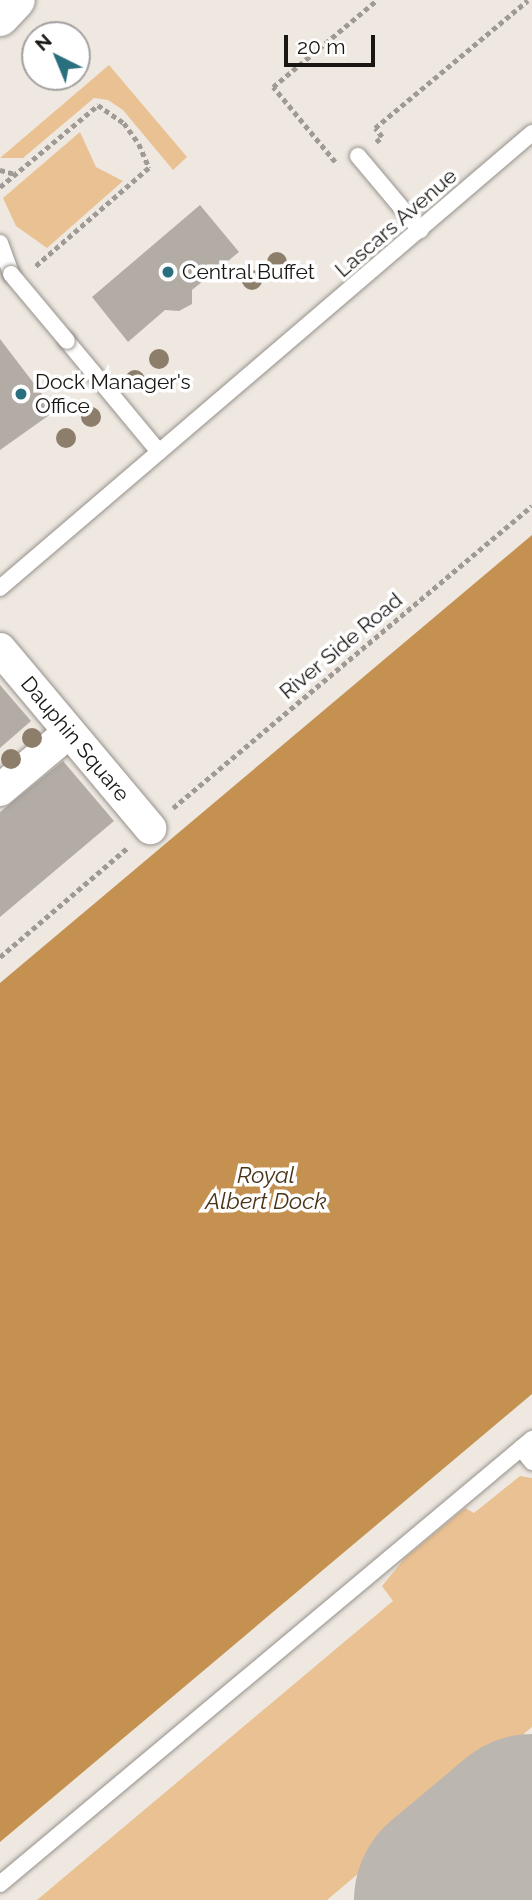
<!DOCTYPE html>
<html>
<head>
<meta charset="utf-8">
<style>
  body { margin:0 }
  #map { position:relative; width:532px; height:1900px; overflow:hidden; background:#eee8e1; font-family:Raleway,sans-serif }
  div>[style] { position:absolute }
  .green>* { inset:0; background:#eac192 }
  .water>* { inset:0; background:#c49150 }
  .runway>* { height:206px; margin:-103px; padding:0 103px; transform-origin:103px; border-radius:103px; background:#bcb6b0 }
  .building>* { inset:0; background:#b2aca5 }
  .path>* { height:4.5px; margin-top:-2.25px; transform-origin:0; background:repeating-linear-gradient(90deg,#9f9a95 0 5px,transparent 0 8.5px) }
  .roads { filter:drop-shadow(0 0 2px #97918b) drop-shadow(0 0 2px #97918b) }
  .lane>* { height:16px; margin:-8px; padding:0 8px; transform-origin:8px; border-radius:8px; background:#fff }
  .street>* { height:32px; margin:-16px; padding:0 16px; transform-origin:16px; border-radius:16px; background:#fff }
  .primary>* { height:38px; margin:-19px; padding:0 19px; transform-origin:19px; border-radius:19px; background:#fff }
  .bridges { filter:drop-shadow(0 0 2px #97918b) drop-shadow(0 0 2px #97918b) }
  .lane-bridge>* { height:16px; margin:-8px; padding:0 8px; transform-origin:8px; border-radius:8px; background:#fff }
  .trees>* { width:20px; height:20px; margin:-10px; border-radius:50%; background:#8d7e6b }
  .dots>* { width:19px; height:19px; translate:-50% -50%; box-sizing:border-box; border:4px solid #fff; border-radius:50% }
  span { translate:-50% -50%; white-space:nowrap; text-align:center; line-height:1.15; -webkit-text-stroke:7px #fff; paint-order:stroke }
  .street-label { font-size:21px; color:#191714 }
  .poi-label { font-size:21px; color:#191714 }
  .left { translate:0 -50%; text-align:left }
  .water-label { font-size:23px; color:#4a3317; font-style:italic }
  .north { position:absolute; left:21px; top:21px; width:70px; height:70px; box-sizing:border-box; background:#fff; border:2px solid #a3a2a1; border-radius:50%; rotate:317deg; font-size:19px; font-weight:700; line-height:28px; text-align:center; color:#191714 }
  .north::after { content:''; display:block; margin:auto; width:24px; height:32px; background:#2a6f7e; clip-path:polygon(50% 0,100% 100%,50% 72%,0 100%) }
  .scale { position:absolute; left:284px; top:35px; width:91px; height:32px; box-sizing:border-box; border:4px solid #191714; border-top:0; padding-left:9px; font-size:21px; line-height:24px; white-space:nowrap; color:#191714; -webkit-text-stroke:5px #fff; paint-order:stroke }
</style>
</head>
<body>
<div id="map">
  <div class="green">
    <div style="clip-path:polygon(109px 65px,187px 157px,173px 170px,123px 110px,108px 100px,94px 98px,23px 158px,0 158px)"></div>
    <div style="clip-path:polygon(80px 132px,96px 167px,123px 181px,47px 248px,16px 226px,3px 198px)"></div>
    <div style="clip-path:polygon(520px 1476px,532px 1478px,532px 1727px,327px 1900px,37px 1900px,393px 1601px,382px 1586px,405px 1558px,465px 1508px,474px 1513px)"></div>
  </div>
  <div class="water">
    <div style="clip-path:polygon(532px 535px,532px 1394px,0 1842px,0 983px)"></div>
  </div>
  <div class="runway">
    <div style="left:457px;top:1900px;width:98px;rotate:-40deg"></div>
  </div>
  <div class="building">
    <div style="clip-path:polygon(200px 205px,239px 252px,192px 290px,192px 304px,179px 311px,165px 310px,128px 342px,92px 297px)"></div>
    <div style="clip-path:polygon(0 339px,55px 411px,0 450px)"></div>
    <div style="clip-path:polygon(0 685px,31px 721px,0 748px)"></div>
    <div style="clip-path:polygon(63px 761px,114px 821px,0 917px,0 812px)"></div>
  </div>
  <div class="path">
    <div style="left:376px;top:142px;width:8px;rotate:-40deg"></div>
    <div style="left:382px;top:137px;width:11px;rotate:-128deg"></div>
    <div style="left:375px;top:128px;width:199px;rotate:-39.9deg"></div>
    <div style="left:335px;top:162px;width:97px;rotate:-129.6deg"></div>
    <div style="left:273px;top:87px;width:136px;rotate:-39.9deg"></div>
    <div style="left:0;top:170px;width:16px;rotate:15deg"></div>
    <div style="left:0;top:187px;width:128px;rotate:-39.9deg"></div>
    <div style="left:98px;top:105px;width:32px;rotate:35deg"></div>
    <div style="left:124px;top:123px;width:26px;rotate:54deg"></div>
    <div style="left:139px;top:144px;width:26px;rotate:67deg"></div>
    <div style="left:149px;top:168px;width:151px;rotate:139deg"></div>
    <div style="left:173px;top:808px;width:469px;rotate:-40.1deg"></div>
    <div style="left:0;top:957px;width:167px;rotate:-40.6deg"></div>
  </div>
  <div class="roads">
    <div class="lane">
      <div style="left:358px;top:156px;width:97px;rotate:50deg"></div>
      <div style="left:0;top:243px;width:33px;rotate:70deg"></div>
      <div style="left:67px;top:341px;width:144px;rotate:50.3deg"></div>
      <div style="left:0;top:588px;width:700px;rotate:-40.54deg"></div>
      <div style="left:521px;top:1448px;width:18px;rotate:52deg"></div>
      <div style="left:0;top:1884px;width:694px;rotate:-39.91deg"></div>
    </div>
    <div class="street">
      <div style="left:0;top:649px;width:234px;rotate:50deg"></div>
      <div style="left:0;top:790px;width:90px;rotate:-40deg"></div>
    </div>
    <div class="primary">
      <div style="left:0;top:17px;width:23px;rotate:-47deg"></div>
    </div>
  </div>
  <div class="bridges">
    <div class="lane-bridge">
      <div style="left:11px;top:274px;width:87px;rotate:50.1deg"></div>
    </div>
  </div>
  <div class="trees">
    <div style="left:277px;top:262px"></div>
    <div style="left:252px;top:280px"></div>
    <div style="left:159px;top:359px"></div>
    <div style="left:135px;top:380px"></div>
    <div style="left:91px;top:417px"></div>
    <div style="left:66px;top:438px"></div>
    <div style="left:32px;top:738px"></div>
    <div style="left:11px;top:759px"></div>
  </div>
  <div class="dots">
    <div style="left:168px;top:272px;background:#2a6f7e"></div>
    <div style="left:21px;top:394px;background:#2a6f7e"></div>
  </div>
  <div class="street-label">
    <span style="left:396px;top:223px;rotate:-41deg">Lascars Avenue</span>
    <span style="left:341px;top:646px;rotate:-40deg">River Side Road</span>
    <span style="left:75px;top:739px;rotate:50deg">Dauphin Square</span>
  </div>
  <div class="poi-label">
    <span class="left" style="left:182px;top:272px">Central Buffet</span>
    <span class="left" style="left:35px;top:394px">Dock Manager's<br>Office</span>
  </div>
  <div class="water-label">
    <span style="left:266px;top:1188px">Royal<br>Albert Dock</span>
  </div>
  <div class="north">N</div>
  <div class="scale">20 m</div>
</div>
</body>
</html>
